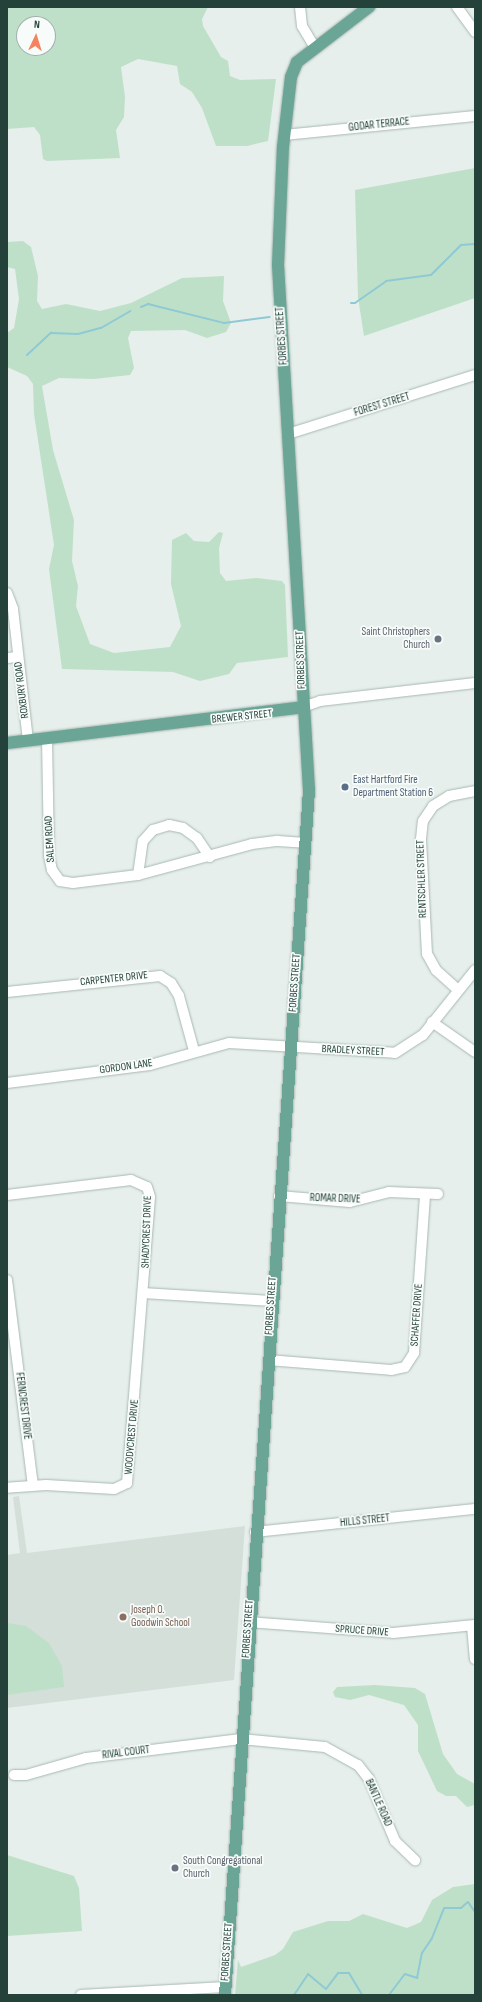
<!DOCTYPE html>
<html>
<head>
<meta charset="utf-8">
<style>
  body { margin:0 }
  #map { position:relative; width:482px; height:2002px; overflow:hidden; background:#e6efeb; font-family:"Sofia Sans Condensed",sans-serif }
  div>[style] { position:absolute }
  .built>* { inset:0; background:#d4dfda }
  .green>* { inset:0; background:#bfe0c8 }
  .stream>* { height:2px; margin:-1px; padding:0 1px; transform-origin:1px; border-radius:1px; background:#8ec9d4 }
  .roads { filter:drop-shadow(0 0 1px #a8b8b2) drop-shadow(0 0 1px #a8b8b2) }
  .minor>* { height:10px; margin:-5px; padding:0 5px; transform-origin:5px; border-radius:5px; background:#fff }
  .major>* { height:12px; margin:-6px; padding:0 6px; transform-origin:6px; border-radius:6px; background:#6aa596 }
  .dots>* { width:11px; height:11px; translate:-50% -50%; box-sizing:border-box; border:2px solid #f7fbf9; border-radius:50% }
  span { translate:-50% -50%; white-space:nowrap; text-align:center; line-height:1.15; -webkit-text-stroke:3.5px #f7fbf9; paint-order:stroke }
  .street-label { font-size:11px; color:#24423a }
  .worship-label { font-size:11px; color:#5b616d }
  .right { translate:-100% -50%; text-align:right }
  .left { translate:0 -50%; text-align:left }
  .service-label { font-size:11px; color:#4e5e75 }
  .education-label { font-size:11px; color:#785e54 }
  .frame { position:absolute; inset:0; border:8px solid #24423a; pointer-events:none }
  .north { position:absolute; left:16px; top:16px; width:40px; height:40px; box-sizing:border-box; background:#f7fbf9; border:1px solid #a3b1ad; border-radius:50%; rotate:4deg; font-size:11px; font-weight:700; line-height:16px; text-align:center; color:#24423a }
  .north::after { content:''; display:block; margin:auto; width:14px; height:18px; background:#f4845f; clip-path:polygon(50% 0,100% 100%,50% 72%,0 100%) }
</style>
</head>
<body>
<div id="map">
  <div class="built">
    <div style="clip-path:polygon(19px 1496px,27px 1553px,245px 1526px,234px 1680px,7px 1708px,7px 1555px,20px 1553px,13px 1497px)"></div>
  </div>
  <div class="green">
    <div style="clip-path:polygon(evenodd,7px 7px,208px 7px,202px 19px,203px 26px,221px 57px,228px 61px,230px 76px,240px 80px,276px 79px,268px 141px,247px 146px,216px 146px,202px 108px,192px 92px,180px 84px,177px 66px,138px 59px,121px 67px,125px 97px,124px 117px,116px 130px,120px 158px,47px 161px,43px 159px,40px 135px,34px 127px,7px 129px,7px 7px,24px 24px,48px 24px,48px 48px,24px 48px,24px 24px)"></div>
    <div style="clip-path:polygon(475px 168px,475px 298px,364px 336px,358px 297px,355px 190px)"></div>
    <div style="clip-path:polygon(23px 241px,31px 247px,38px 276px,37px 301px,42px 309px,66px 304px,100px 311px,131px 303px,182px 278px,224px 276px,223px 301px,231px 323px,226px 332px,207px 338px,185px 330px,131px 331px,128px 338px,134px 368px,130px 375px,94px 379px,59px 378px,42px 386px,53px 450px,74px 520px,72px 561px,78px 586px,76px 606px,90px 644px,114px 653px,170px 647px,181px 626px,171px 584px,172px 540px,186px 533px,194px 541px,209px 542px,219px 532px,223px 533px,219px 548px,220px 573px,226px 581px,257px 578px,282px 581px,285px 585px,288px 657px,237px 663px,229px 674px,200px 681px,173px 672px,62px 669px,49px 569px,54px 545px,34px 414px,33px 384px,27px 376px,7px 367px,7px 333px,14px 328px,19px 299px,15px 269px,7px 267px,7px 242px)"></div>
    <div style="clip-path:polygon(7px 1623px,26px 1626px,49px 1643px,62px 1666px,64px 1687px,7px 1695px)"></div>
    <div style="clip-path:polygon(375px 1685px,415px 1688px,425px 1694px,443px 1754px,457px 1774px,475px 1784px,475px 1805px,467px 1807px,456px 1796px,446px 1796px,437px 1791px,418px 1751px,418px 1725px,404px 1705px,369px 1695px,350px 1700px,335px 1697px,333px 1692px,337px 1687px)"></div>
    <div style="clip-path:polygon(7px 1855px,74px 1876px,79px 1888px,82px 1931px,7px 1936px)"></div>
    <div style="clip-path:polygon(475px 1884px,475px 1995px,235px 1995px,238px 1960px,241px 1967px,275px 1955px,283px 1949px,293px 1932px,328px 1921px,349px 1921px,363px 1914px,407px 1928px,421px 1922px,432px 1900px,453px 1887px)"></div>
  </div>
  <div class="stream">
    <div style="left:351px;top:303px;width:4px"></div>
    <div style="left:355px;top:303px;width:38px;rotate:-35deg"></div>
    <div style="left:386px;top:281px;width:45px;rotate:-7.6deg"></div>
    <div style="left:431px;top:275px;width:42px;rotate:-45deg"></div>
    <div style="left:461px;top:245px;width:14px;rotate:-4deg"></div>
    <div style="left:141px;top:307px;width:8px;rotate:-23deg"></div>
    <div style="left:148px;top:304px;width:78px;rotate:14deg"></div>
    <div style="left:224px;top:323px;width:46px;rotate:-7.4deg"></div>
    <div style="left:27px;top:355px;width:33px;rotate:-43deg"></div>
    <div style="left:51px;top:333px;width:27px;rotate:2deg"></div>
    <div style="left:78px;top:334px;width:24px;rotate:-15deg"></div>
    <div style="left:101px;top:328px;width:34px;rotate:-30deg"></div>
    <div style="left:294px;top:1995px;width:25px;rotate:-56deg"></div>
    <div style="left:308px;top:1974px;width:23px;rotate:40deg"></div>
    <div style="left:326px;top:1989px;width:20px;rotate:-53deg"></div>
    <div style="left:338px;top:1973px;width:11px"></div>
    <div style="left:349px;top:1973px;width:26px;rotate:59deg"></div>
    <div style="left:371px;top:1995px;width:8px"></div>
    <div style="left:389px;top:1995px;width:26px;rotate:-53deg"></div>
    <div style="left:405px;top:1974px;width:13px;rotate:18deg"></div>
    <div style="left:417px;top:1978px;width:25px;rotate:-79deg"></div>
    <div style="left:422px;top:1953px;width:18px;rotate:-56deg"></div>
    <div style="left:432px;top:1938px;width:32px;rotate:-68deg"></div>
    <div style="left:444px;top:1908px;width:17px"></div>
    <div style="left:461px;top:1908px;width:9px;rotate:-41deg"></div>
    <div style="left:468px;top:1902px;width:12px;rotate:55deg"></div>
  </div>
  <div class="roads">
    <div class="minor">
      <div style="left:300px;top:7px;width:19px;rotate:84deg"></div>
      <div style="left:302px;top:26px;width:23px;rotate:59deg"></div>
      <div style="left:457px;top:7px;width:31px;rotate:54deg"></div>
      <div style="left:284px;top:135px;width:192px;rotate:-5.7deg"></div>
      <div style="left:288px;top:434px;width:196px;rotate:-17.5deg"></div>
      <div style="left:7px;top:593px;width:17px;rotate:69deg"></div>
      <div style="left:13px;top:609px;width:133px;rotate:83.5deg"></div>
      <div style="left:7px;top:658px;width:11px;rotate:-5deg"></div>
      <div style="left:303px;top:707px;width:18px;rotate:-19deg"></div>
      <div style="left:320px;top:701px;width:156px;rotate:-6.6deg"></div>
      <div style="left:47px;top:738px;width:118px;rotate:89deg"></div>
      <div style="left:49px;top:856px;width:14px;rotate:78deg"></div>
      <div style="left:52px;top:870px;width:14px;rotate:54deg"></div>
      <div style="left:60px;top:881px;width:13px;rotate:9deg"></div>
      <div style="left:73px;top:883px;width:65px;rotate:-7deg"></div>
      <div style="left:138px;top:875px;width:118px;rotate:-15.2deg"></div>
      <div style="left:252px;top:844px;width:26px;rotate:-7deg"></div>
      <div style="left:278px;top:841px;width:27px;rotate:4deg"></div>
      <div style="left:138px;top:875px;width:34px;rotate:-82deg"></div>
      <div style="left:143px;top:841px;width:15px;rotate:-48deg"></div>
      <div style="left:153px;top:830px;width:17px;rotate:-17deg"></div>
      <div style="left:169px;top:825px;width:14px;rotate:12deg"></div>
      <div style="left:183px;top:828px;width:17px;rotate:36deg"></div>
      <div style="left:197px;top:838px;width:23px;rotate:56deg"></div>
      <div style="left:457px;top:989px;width:28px;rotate:-138deg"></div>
      <div style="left:436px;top:970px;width:18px;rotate:-119deg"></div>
      <div style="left:427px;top:954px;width:115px;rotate:-93deg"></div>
      <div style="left:421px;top:839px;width:18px;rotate:-84deg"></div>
      <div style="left:423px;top:821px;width:18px;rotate:-56deg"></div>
      <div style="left:433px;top:806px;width:19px;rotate:-32deg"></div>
      <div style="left:449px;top:796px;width:26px;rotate:-11deg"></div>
      <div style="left:7px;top:992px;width:154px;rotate:-6deg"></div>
      <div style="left:160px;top:976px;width:13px;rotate:32deg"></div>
      <div style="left:171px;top:983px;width:15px;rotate:58deg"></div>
      <div style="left:179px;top:996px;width:57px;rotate:74.7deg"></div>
      <div style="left:432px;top:1022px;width:52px;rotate:34.9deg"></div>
      <div style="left:7px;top:1083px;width:144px;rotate:-7.2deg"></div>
      <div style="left:150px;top:1065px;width:82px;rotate:-15.6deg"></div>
      <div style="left:229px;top:1043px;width:166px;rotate:3.4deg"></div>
      <div style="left:395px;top:1053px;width:33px;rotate:-33deg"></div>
      <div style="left:423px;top:1035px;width:83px;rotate:-51.3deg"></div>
      <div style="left:7px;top:1195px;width:125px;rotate:-6.9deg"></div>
      <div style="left:131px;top:1180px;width:17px;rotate:24deg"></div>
      <div style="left:147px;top:1187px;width:10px;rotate:73deg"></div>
      <div style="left:150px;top:1197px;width:287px;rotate:94.6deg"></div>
      <div style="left:127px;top:1483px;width:14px;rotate:155deg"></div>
      <div style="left:114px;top:1489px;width:68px;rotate:-176.6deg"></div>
      <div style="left:46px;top:1485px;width:39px;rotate:176deg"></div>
      <div style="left:279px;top:1196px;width:71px;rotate:4.8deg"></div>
      <div style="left:350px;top:1202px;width:40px;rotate:-14.4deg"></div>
      <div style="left:389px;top:1192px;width:49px;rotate:2.3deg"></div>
      <div style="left:7px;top:1280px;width:207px;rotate:82.8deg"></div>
      <div style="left:144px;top:1293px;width:127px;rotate:3.6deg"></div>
      <div style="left:268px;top:1360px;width:123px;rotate:4.6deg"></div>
      <div style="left:391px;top:1370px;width:14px;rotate:-12deg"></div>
      <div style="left:405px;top:1367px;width:17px;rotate:-57deg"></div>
      <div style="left:414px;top:1353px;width:159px;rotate:-86deg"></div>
      <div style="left:255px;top:1532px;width:221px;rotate:-6deg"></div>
      <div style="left:248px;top:1622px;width:145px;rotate:4.3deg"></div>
      <div style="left:393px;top:1633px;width:82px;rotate:-5.6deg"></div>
      <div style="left:472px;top:1626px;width:33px;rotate:85deg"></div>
      <div style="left:14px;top:1775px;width:12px"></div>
      <div style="left:26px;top:1775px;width:62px;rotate:-15.8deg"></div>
      <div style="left:86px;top:1758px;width:156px;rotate:-7deg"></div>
      <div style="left:241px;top:1739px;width:84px;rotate:5.4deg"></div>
      <div style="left:325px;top:1747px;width:38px;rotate:29deg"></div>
      <div style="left:358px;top:1765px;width:18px;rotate:52deg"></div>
      <div style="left:369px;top:1779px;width:67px;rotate:67.2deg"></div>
      <div style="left:395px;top:1841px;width:28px;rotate:44deg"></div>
      <div style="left:81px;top:1995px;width:144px;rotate:-3.2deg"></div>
    </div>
    <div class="major">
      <div style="left:7px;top:743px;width:298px;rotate:-6.9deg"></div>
      <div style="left:225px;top:1995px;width:1208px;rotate:-86.01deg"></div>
      <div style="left:309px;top:790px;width:526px;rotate:-93.38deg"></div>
      <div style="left:278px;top:265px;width:118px;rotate:-87.6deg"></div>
      <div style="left:283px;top:147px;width:70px;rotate:-83.5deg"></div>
      <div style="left:291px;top:77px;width:16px;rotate:-68deg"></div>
      <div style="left:297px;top:62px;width:91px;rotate:-37.4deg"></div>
    </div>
  </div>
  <div class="dots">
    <div style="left:438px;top:639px;background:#6b7280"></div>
    <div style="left:345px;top:787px;background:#5c6f8a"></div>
    <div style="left:123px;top:1617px;background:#8d6e63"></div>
    <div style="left:175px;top:1868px;background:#6b7280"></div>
  </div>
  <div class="street-label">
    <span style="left:379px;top:125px;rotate:-6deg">GODAR TERRACE</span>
    <span style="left:282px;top:336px;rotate:-94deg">FORBES STREET</span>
    <span style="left:382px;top:405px;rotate:-17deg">FOREST STREET</span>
    <span style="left:301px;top:660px;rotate:-92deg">FORBES STREET</span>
    <span style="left:22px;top:690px;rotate:-97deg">ROXBURY ROAD</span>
    <span style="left:242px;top:717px;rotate:-6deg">BREWER STREET</span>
    <span style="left:50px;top:839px;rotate:-93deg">SALEM ROAD</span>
    <span style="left:422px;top:879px;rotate:-92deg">RENTSCHLER STREET</span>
    <span style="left:114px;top:979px;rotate:-6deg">CARPENTER DRIVE</span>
    <span style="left:295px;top:983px;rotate:-86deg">FORBES STREET</span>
    <span style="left:353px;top:1051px;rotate:3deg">BRADLEY STREET</span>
    <span style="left:126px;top:1067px;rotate:-8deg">GORDON LANE</span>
    <span style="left:335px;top:1199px;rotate:2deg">ROMAR DRIVE</span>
    <span style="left:147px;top:1232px;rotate:-88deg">SHADYCREST DRIVE</span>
    <span style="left:271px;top:1306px;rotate:-86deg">FORBES STREET</span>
    <span style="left:417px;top:1315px;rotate:-86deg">SCHAFFER DRIVE</span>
    <span style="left:23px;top:1406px;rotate:83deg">FERNCREST DRIVE</span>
    <span style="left:132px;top:1437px;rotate:-85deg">WOODYCREST DRIVE</span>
    <span style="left:365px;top:1521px;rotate:-6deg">HILLS STREET</span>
    <span style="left:248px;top:1629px;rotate:-86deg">FORBES STREET</span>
    <span style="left:362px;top:1631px;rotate:4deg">SPRUCE DRIVE</span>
    <span style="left:126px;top:1753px;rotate:-7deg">RIVAL COURT</span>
    <span style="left:378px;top:1803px;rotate:66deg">BANTLE ROAD</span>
    <span style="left:227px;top:1952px;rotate:-86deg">FORBES STREET</span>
  </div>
  <div class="worship-label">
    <span class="right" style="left:430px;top:639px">Saint Christophers<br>Church</span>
    <span class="left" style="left:183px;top:1868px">South Congregational<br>Church</span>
  </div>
  <div class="service-label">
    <span class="left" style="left:353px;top:787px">East Hartford Fire<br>Department Station 6</span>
  </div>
  <div class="education-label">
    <span class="left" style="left:131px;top:1617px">Joseph O.<br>Goodwin School</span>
  </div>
  <div class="frame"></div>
  <div class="north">N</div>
</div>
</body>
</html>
